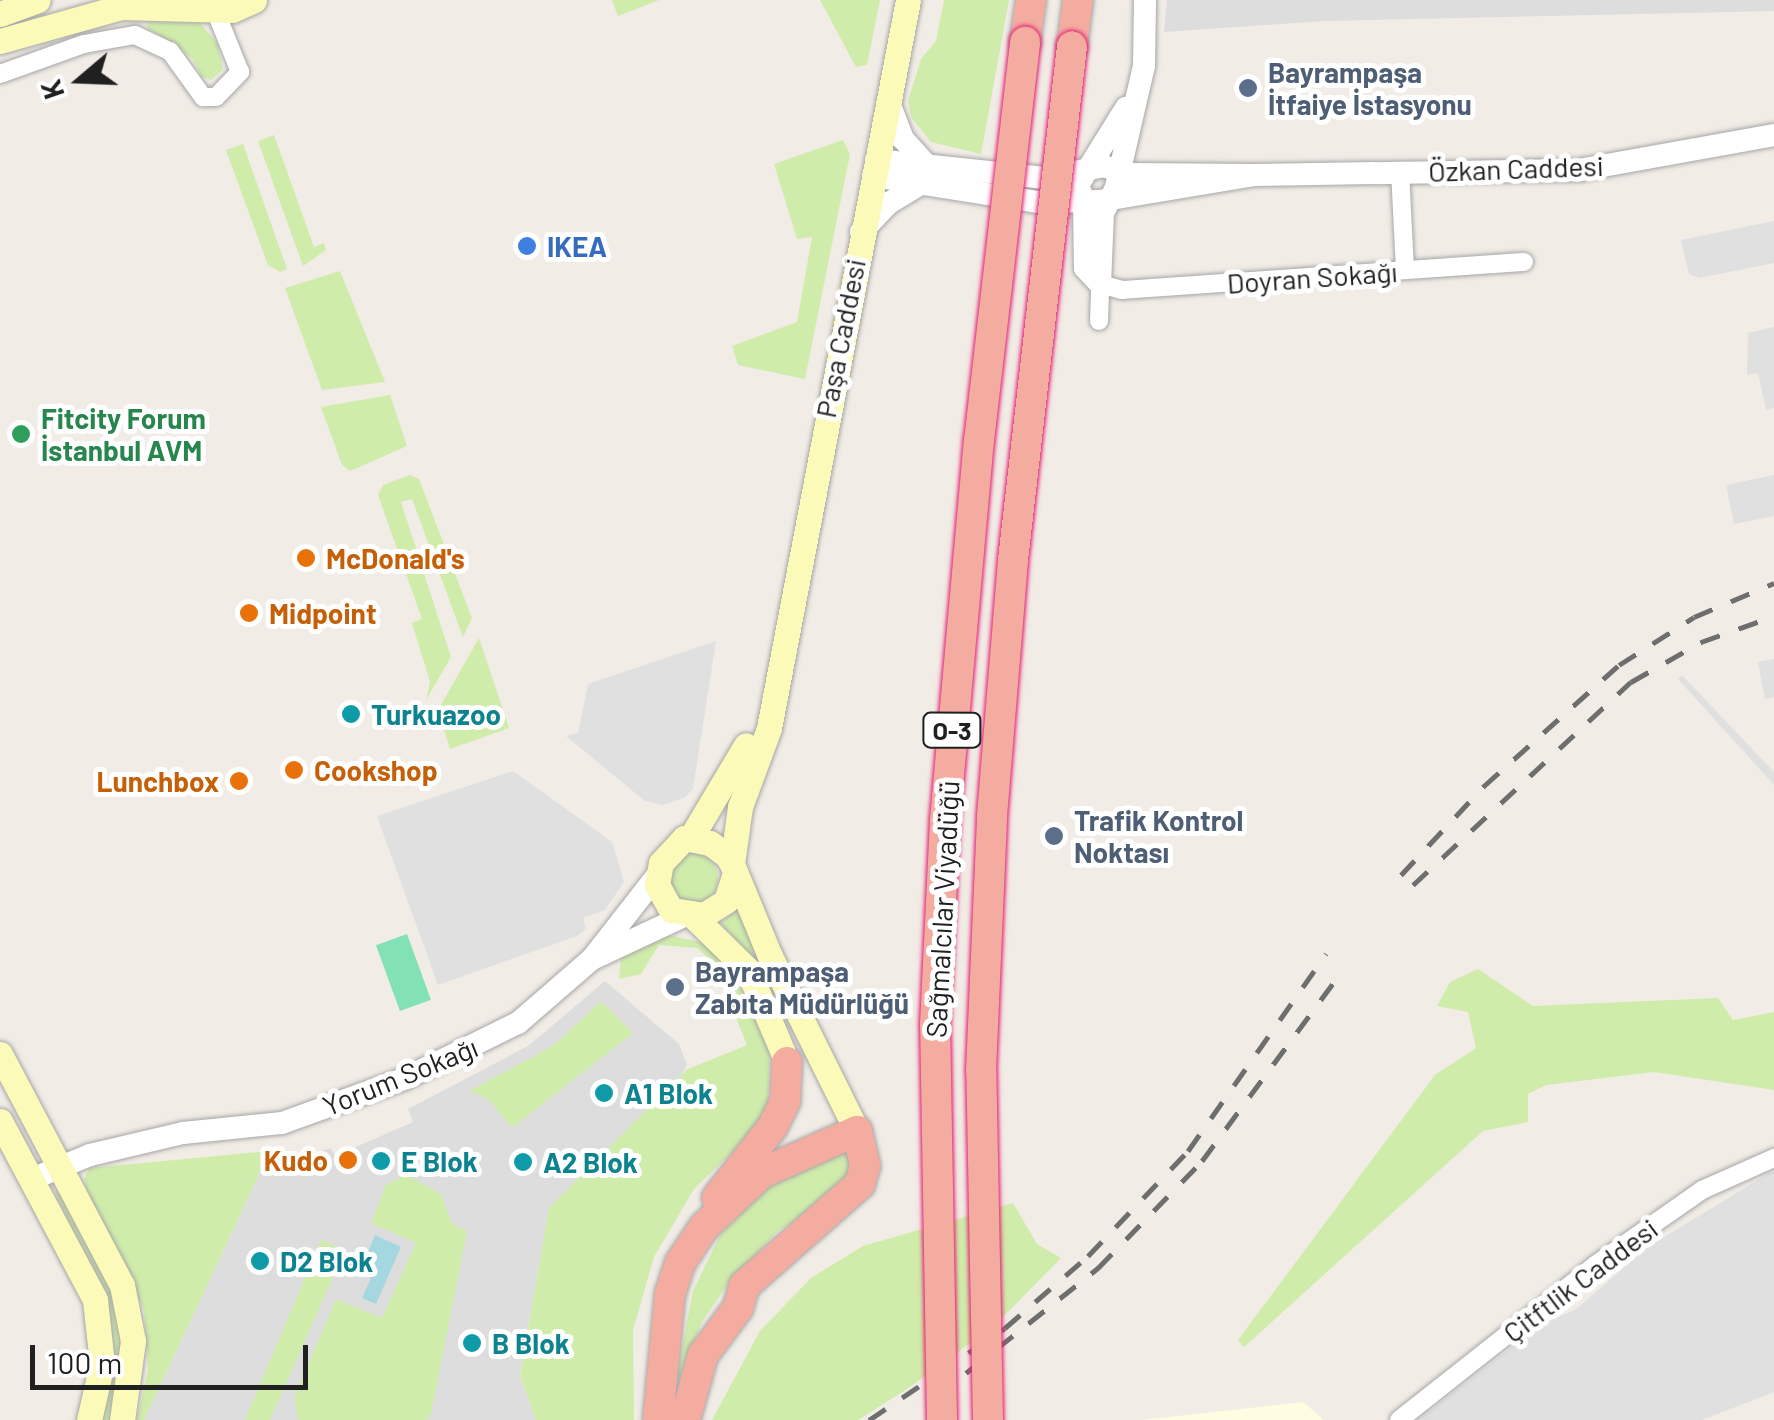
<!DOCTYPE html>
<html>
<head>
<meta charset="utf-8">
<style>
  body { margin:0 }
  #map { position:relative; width:1774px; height:1420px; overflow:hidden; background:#f1ece6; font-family:Barlow,sans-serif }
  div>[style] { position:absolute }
  .residential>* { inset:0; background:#dedddd }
  .education>* { inset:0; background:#fffde1 }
  .grass>* { inset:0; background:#d0ecab }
  .round { border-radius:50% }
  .pitch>* { inset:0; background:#82e2b5; transform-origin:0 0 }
  .parking>* { inset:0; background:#e0e0e0 }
  .water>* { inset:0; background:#a5d7e0 }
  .roads { filter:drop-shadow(0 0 2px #a7a7a7) drop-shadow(0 0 2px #a7a7a7) }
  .minor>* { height:18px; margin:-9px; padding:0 9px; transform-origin:9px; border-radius:9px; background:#fff }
  .tertiary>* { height:22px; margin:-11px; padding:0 11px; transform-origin:11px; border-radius:11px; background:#fff }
  .secondary>* { height:25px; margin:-12.5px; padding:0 12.5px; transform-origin:12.5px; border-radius:12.5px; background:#fcfab9 }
  .trunk>* { height:30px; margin:-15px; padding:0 15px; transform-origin:15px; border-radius:15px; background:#f4aca1 }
  .rail>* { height:5px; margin-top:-2.5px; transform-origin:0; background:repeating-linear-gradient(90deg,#6e6e6e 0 20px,transparent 0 40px) }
  .bridges { filter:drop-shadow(0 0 2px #e22072) drop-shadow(0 0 2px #e22072) }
  .trunk-bridge>* { height:30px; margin:-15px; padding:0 15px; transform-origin:15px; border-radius:15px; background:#f4aca1 }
  .dots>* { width:28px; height:28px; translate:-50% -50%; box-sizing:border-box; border:5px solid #fff; border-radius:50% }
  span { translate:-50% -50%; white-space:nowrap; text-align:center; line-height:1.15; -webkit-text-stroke:10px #fff; paint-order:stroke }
  .shield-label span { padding:2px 8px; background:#fff; border:2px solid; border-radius:8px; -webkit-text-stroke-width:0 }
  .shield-label { font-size:25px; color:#202020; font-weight:700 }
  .service-label { font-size:28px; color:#4e5e75; font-weight:700 }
  .left { translate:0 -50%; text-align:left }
  .street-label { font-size:28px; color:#202020 }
  .shop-label { font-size:28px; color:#366cbe; font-weight:700 }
  .leisure-label { font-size:28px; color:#27864d; font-weight:700 }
  .food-label { font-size:28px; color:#c56008; font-weight:700 }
  .right { translate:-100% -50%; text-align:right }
  .culture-label { font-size:28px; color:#0d838f; font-weight:700 }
  .north { position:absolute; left:30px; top:30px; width:100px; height:100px; -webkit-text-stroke:8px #fff; paint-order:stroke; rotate:251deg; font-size:28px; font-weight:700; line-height:40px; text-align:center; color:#202020 }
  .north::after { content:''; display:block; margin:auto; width:35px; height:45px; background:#202020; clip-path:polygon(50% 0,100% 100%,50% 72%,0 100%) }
  .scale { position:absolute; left:30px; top:1345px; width:278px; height:45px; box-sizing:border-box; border:5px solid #202020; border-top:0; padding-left:12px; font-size:30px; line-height:35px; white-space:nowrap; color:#202020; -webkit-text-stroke:8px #fff; paint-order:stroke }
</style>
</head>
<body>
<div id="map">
  <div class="residential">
    <div style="clip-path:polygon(1167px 0,1774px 0,1774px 11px,1324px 21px,1164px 32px)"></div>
    <div style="clip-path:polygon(605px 981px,679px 1044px,687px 1065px,676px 1084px,549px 1209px,520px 1376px,536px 1420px,144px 1420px,270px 1151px,274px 1165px,331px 1148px,335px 1156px,413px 1122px,408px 1109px,528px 1046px)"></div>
  </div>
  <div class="education">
    <div style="clip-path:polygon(1303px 1402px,1324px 1420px,1142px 1420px)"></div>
  </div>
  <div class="grass">
    <div style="clip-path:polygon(612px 0,659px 0,618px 16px)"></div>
    <div style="clip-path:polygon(820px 0,880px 0,867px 65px,856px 67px)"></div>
    <div style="clip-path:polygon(944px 0,1009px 0,981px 154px,931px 142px,911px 117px,908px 101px,921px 59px,936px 41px)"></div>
    <div style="clip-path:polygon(148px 22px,200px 23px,218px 44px,223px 69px,211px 80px,202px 77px,192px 58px,147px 28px)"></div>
    <div style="clip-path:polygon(274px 135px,314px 247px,324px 243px,326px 250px,303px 266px,258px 141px)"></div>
    <div style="clip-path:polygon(843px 140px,850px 154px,805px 379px,738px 365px,732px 346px,797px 322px,812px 237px,797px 239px,774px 164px)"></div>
    <div style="clip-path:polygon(243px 144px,287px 269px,280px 272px,268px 265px,226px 150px)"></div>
    <div style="clip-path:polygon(340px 271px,385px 382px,322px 390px,285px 288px)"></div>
    <div style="clip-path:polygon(390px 395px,407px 446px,350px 471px,342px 465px,321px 407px)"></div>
    <div style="clip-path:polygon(410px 475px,419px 479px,472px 618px,463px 637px,412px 499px,401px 502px,451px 657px,426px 700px,430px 682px,412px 623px,422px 619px,378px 495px,383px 485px)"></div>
    <div style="clip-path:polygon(479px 638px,509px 728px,450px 749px,438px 710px)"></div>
    <div class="round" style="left:668px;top:853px;width:50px;height:50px"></div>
    <div style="clip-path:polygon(737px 908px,758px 954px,752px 958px,721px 923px)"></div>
    <div style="clip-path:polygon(668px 935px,700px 942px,730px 966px,770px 1053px,768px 1105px,755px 1130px,694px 1189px,654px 1257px,633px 1330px,634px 1420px,536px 1420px,520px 1376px,549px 1208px,686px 1070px,747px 1045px,714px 963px,697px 948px,659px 945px,641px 974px,619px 979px,621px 954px)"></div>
    <div style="clip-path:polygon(1478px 969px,1533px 1006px,1718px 998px,1733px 1020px,1774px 1012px,1774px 1090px,1654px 1072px,1546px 1085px,1528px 1094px,1528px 1122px,1483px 1131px,1244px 1347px,1238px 1340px,1435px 1075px,1476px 1048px,1468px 1012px,1437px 1006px,1450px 982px)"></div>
    <div style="clip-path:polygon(601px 1001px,633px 1033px,512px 1128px,488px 1099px,469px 1091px,553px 1046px)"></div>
    <div style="clip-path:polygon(270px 1151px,144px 1420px,137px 1420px,148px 1370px,144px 1310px,90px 1200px,84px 1179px,89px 1168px)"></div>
    <div style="clip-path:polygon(844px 1151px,851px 1153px,853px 1173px,832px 1199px,778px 1231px,730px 1281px,702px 1322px,673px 1395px,693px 1291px,720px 1235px,770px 1184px)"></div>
    <div style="clip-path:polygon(406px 1175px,441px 1194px,452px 1224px,467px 1231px,431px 1414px,426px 1420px,298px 1420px,294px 1398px,336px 1299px,382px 1318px,416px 1243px,371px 1223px,386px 1185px)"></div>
    <div style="clip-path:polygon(63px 1188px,111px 1289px,122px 1329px,113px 1420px,100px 1420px,112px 1375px,110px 1321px,56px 1193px)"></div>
    <div style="clip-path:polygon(1013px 1203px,1037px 1244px,1061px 1258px,995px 1325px,907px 1389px,858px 1420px,712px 1420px,760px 1331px,811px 1278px,863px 1246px)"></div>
    <div style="clip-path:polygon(321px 1240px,345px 1250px,270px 1420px,245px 1420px)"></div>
  </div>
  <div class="pitch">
    <div style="left:407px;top:934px;width:70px;height:33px;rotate:70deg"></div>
  </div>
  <div class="parking">
    <div style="clip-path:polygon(1774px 221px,1774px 263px,1699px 278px,1689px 274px,1681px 240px)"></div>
    <div style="clip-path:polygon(1774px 327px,1774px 408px,1766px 410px,1758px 373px,1747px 375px,1748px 333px)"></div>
    <div style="clip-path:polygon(1774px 475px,1774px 516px,1734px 524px,1726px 485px)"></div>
    <div style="clip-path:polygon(716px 641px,693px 789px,684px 798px,663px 805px,645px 801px,566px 736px,578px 733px,588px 684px)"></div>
    <div style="clip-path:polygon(1774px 659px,1774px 697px,1765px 699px,1758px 662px)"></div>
    <div style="clip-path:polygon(1682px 675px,1774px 772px,1774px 785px,1678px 679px)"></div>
    <div style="clip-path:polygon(513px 771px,612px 842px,624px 882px,605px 910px,583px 918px,586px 929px,577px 936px,438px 985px,377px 816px)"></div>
    <div style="clip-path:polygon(1774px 1170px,1774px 1392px,1702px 1420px,1418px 1420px,1540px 1325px,1575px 1310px,1648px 1247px)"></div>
  </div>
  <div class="water">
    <div style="clip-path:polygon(375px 1235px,401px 1247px,376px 1304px,362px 1298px,371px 1278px,359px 1273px)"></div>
  </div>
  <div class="roads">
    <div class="minor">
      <div style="left:0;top:74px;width:89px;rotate:-19.7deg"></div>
      <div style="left:84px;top:44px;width:52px;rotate:-10deg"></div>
      <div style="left:135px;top:35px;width:38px;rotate:25deg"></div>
      <div style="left:170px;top:51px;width:57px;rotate:54.3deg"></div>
      <div style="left:203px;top:97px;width:13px"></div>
      <div style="left:216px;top:97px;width:35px;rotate:-46deg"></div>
      <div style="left:240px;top:72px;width:67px;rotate:-112deg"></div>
      <div style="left:1400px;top:171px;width:99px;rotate:87.1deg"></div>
      <div style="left:1099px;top:321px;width:37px;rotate:-88deg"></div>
      <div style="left:1100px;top:284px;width:23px;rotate:15deg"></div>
      <div style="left:1122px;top:290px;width:403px;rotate:-4deg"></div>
      <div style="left:1399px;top:1420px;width:250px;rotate:-38.3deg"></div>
      <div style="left:1595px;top:1265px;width:131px;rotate:-35deg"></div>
      <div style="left:1702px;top:1190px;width:79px;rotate:-24deg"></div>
    </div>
    <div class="tertiary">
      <div style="left:888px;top:100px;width:42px;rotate:69deg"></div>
      <div style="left:903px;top:139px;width:39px;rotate:48deg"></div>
      <div style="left:1255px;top:175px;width:325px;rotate:-0.9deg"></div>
      <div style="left:1580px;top:170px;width:197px;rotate:-10.2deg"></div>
      <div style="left:873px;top:176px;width:166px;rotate:9deg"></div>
      <div style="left:1037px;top:202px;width:62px;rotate:-0.9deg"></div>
      <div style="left:1099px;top:201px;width:158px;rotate:-9.5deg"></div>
      <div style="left:1255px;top:175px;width:127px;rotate:-179.5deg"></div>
      <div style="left:1128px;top:174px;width:25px;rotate:-162deg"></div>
      <div style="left:1104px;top:166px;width:60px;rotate:168.5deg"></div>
      <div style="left:1045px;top:178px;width:170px;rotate:-173.9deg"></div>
      <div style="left:861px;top:232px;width:40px;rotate:-46deg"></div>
      <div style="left:889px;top:203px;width:37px;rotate:-31deg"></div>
      <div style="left:1100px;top:284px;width:71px;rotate:-87.6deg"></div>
      <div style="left:1103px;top:213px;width:29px;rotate:-63deg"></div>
      <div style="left:1116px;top:187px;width:124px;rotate:-77deg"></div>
      <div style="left:1144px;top:66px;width:66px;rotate:-89.1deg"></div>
      <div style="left:1100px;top:284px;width:22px;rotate:-133deg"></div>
      <div style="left:1085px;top:268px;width:67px;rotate:-90.9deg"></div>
      <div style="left:1084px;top:201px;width:17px;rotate:-111deg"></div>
      <div style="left:1078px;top:185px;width:91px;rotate:-58.1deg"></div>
      <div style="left:656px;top:877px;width:104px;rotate:128deg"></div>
      <div style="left:592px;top:959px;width:102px;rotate:-25.1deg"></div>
      <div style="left:32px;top:1179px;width:63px;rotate:-22.5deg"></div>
      <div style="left:90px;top:1155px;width:96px;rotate:-13.3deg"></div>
      <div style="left:183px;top:1133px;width:100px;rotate:-5.8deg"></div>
      <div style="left:282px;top:1123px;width:132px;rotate:-19.9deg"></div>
      <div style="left:406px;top:1078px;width:125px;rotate:-26.2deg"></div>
      <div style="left:518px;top:1023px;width:98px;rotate:-40.9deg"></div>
    </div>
    <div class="secondary">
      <div style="left:0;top:14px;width:40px;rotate:-20.2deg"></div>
      <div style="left:0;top:41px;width:126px;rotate:-15.7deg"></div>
      <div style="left:121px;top:7px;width:111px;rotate:1.5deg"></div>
      <div style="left:232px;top:10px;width:24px;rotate:-24deg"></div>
      <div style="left:690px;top:839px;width:109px;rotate:-59.2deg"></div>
      <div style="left:732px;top:864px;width:58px;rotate:-82deg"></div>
      <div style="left:740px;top:807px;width:84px;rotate:-69.8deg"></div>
      <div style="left:769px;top:728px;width:741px;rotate:-79.19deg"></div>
      <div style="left:735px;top:873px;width:29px;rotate:108deg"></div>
      <div style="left:726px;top:901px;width:26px;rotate:148deg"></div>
      <div style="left:704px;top:915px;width:33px;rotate:-171deg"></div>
      <div style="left:671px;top:910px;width:29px;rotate:-119deg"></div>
      <div style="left:657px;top:885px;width:22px;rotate:-80deg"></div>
      <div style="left:661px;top:863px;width:34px;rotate:-47deg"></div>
      <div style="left:684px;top:838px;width:26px;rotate:11deg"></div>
      <div style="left:710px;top:843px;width:21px;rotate:37deg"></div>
      <div style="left:727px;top:856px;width:9px;rotate:58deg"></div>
      <div style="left:732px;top:864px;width:100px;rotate:67.6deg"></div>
      <div style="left:770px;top:956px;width:195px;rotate:63.6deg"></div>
      <div style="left:694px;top:917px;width:76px;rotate:44.5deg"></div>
      <div style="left:748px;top:970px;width:100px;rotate:67deg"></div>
      <div style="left:0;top:1054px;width:261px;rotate:62.2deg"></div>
      <div style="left:122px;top:1285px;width:57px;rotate:78.9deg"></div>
      <div style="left:133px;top:1341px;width:80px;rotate:97.9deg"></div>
      <div style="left:0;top:1121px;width:203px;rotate:62deg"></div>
      <div style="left:95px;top:1300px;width:63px;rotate:83.7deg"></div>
      <div style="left:102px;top:1363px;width:58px;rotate:102.8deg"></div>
    </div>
    <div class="trunk">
      <div style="left:1025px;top:42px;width:42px;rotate:-81.9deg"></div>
      <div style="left:1072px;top:46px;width:46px;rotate:-82.6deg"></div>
      <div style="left:717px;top:1198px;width:91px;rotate:-52.1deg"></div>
      <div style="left:773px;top:1126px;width:28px;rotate:-64deg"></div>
      <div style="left:785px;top:1101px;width:39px;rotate:-87deg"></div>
      <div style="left:658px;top:1420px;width:127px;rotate:-84.6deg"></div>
      <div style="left:670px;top:1294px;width:33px;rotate:-72deg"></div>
      <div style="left:680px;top:1263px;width:43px;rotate:-56.3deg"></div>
      <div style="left:704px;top:1227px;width:79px;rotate:-43deg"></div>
      <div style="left:762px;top:1173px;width:104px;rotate:-23.9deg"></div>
      <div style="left:857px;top:1131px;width:36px;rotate:77deg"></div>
      <div style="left:865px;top:1166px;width:19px;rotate:106deg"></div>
      <div style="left:860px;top:1184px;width:154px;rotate:138.7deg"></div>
      <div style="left:744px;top:1286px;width:23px;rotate:105deg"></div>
      <div style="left:738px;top:1308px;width:59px;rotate:126.7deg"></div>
      <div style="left:703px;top:1355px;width:67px;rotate:105.5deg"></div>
    </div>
  </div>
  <div class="rail">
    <div style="left:1401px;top:875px;width:122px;rotate:-47deg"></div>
    <div style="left:1484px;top:786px;width:181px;rotate:-41.9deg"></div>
    <div style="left:1619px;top:665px;width:89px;rotate:-32.6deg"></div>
    <div style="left:1694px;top:617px;width:87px;rotate:-23deg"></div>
    <div style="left:1413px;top:885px;width:298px;rotate:-43deg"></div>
    <div style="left:1631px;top:682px;width:81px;rotate:-29.7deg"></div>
    <div style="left:1701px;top:642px;width:77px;rotate:-19.6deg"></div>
    <div style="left:966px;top:1373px;width:169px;rotate:-38.5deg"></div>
    <div style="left:1098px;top:1268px;width:149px;rotate:-45.8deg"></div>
    <div style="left:1202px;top:1161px;width:237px;rotate:-53.6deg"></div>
    <div style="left:869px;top:1420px;width:164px;rotate:-34.1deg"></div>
    <div style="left:1005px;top:1328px;width:110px;rotate:-40.9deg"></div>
    <div style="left:1088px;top:1256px;width:145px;rotate:-46.4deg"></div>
    <div style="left:1188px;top:1151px;width:241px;rotate:-55deg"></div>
  </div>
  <div class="bridges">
    <div class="trunk-bridge">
      <div style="left:942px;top:1420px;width:395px;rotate:-91deg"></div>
      <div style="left:935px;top:1025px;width:205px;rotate:-87.2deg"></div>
      <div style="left:945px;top:820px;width:381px;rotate:-84.9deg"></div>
      <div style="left:979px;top:441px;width:402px;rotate:-83.4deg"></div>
      <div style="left:988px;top:1420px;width:349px;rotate:-91.1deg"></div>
      <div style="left:981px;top:1071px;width:255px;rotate:-87.5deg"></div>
      <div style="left:992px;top:816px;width:257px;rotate:-85.3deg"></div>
      <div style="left:1013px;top:560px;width:517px;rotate:-83.45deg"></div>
    </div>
  </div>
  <div class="dots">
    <div style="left:1248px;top:88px;background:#5c6f8a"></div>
    <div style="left:527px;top:246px;background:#3f7fe0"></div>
    <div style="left:21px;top:434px;background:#2e9e5b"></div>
    <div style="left:306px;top:558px;background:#e8710a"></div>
    <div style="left:249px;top:613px;background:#e8710a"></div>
    <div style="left:351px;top:714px;background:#0f9aa8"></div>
    <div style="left:294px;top:770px;background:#e8710a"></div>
    <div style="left:239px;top:781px;background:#e8710a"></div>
    <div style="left:1054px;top:836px;background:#5c6f8a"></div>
    <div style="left:675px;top:987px;background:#5c6f8a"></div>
    <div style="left:604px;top:1093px;background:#0f9aa8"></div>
    <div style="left:348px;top:1160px;background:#e8710a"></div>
    <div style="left:381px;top:1161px;background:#0f9aa8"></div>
    <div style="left:523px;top:1162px;background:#0f9aa8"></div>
    <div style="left:260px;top:1261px;background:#0f9aa8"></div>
    <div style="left:472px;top:1343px;background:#0f9aa8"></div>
  </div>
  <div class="shield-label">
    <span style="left:952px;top:730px">O-3</span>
  </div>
  <div class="service-label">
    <span class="left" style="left:1268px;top:88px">Bayrampaşa<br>İtfaiye İstasyonu</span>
    <span class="left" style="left:1074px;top:836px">Trafik Kontrol<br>Noktası</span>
    <span class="left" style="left:695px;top:987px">Bayrampaşa<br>Zabıta Müdürlüğü</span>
  </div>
  <div class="street-label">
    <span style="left:1516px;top:168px;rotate:-2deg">Özkan Caddesi</span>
    <span style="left:1312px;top:277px;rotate:-4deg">Doyran Sokağı</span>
    <span style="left:840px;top:338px;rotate:-79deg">Paşa Caddesi</span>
    <span style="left:942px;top:909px;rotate:-87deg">Sağmalcılar Viyadüğü</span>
    <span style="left:400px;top:1076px;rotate:-22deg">Yorum Sokağı</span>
    <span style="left:1580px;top:1280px;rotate:-37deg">Çitftlik Caddesi</span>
  </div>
  <div class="shop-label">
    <span class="left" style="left:547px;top:246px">IKEA</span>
  </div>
  <div class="leisure-label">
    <span class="left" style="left:41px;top:434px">Fitcity Forum<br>İstanbul AVM</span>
  </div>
  <div class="food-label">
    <span class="left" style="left:326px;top:558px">McDonald's</span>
    <span class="left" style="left:269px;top:613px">Midpoint</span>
    <span class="left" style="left:314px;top:770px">Cookshop</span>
    <span class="right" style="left:219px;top:781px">Lunchbox</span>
    <span class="right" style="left:328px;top:1160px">Kudo</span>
  </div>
  <div class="culture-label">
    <span class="left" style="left:371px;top:714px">Turkuazoo</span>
    <span class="left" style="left:624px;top:1093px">A1 Blok</span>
    <span class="left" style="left:401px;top:1161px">E Blok</span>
    <span class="left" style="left:543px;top:1162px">A2 Blok</span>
    <span class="left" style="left:280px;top:1261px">D2 Blok</span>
    <span class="left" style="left:492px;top:1343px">B Blok</span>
  </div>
  <div class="north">K</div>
  <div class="scale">100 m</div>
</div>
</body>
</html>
